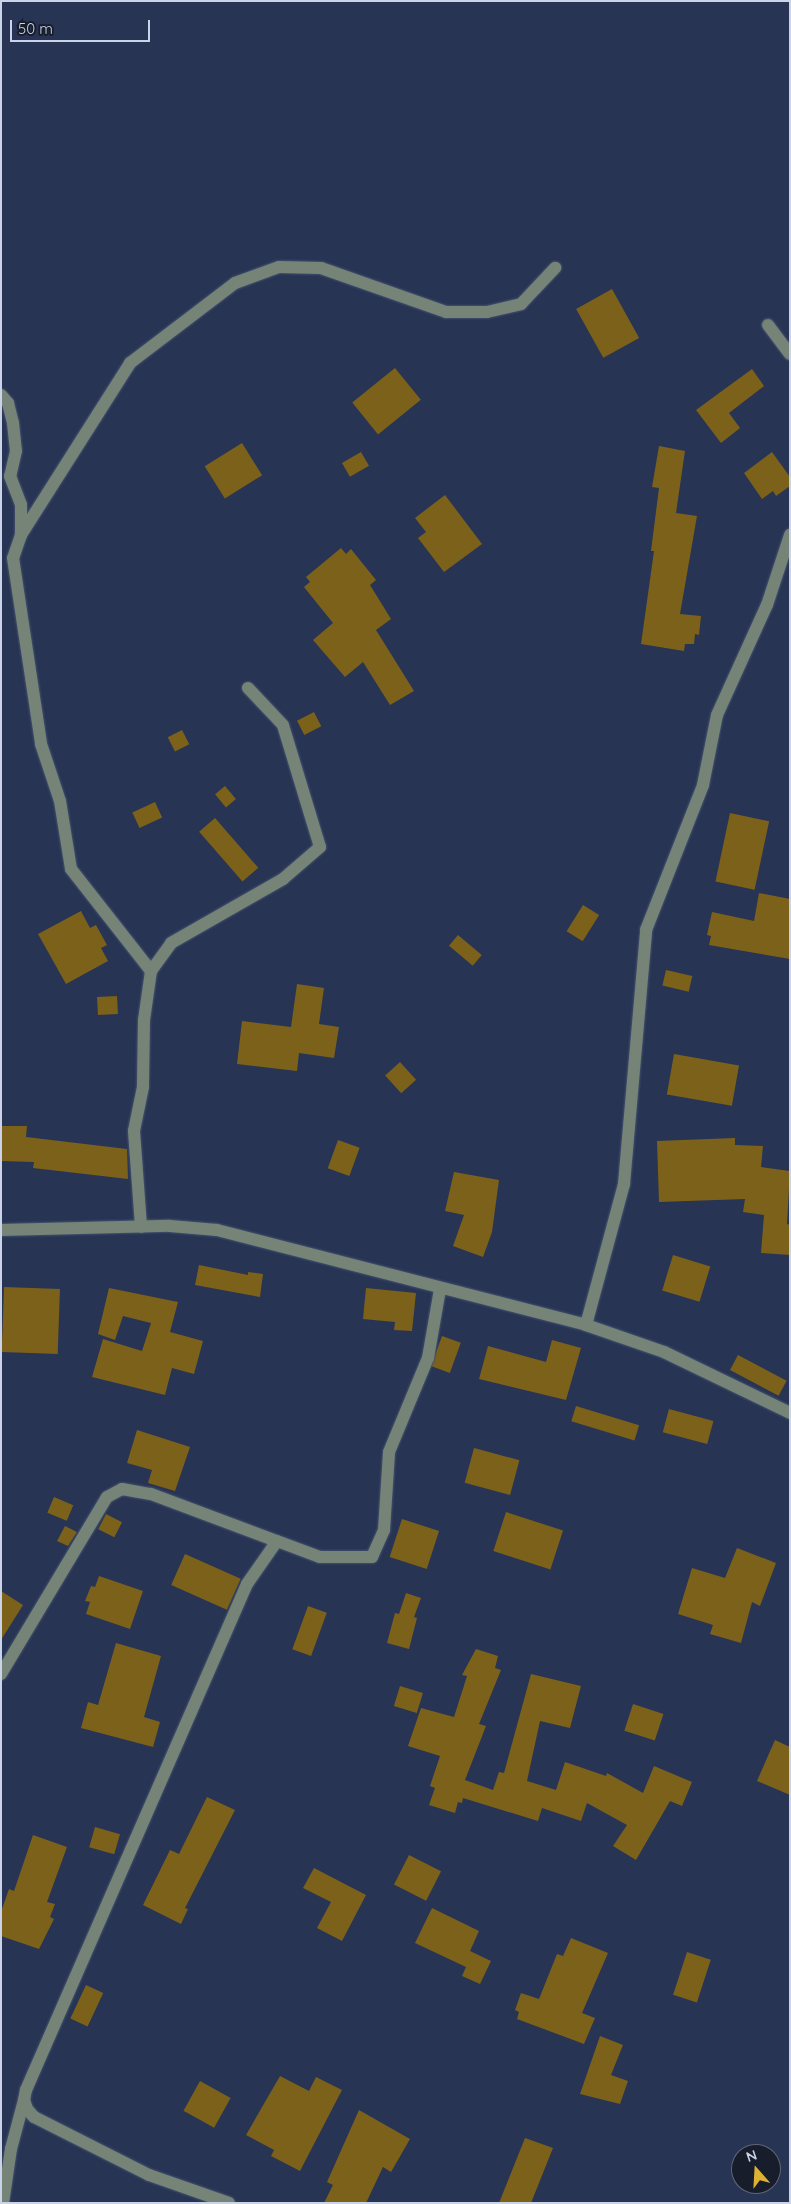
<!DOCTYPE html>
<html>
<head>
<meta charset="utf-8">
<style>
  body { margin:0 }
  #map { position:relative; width:791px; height:2204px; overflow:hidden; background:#283454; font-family:Quicksand,sans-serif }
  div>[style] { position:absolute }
  .building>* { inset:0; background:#7c611a; transform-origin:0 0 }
  .roads { filter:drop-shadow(0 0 1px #45516f) drop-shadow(0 0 1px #45516f) }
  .minor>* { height:12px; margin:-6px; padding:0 6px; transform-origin:6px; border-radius:6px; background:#758476 }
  span { translate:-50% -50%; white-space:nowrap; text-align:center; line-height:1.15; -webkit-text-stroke:5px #171d2b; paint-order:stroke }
  .frame { position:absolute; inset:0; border:2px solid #cad3e8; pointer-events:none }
  .north { position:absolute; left:731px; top:2144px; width:50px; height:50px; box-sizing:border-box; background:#171d2b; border:1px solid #5f6677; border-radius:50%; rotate:341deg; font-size:14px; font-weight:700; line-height:20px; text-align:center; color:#cad3e8 }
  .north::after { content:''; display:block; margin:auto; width:18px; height:22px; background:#deb133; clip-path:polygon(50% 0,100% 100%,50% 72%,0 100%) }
  .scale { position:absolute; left:10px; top:20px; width:140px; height:22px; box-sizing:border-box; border:2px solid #cad3e8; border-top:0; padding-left:6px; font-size:15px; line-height:18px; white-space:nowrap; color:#cad3e8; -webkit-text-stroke:4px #171d2b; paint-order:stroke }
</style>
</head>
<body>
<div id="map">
  <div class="building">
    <div style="left:612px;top:289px;width:56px;height:41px;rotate:61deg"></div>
    <div style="left:395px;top:368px;width:41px;height:55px;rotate:51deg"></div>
    <div style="clip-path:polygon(752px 369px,764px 386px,729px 413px,740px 428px,721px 443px,696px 410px)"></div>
    <div style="left:242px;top:443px;width:38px;height:44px;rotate:58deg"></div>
    <div style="clip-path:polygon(659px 446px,685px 451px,676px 513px,697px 516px,680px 614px,701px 616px,699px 635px,695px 634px,694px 644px,685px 644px,684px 651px,641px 644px,654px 551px,651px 551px,659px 488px,652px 487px)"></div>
    <div style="left:361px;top:452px;width:16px;height:22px;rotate:60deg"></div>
    <div style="clip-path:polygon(772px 452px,790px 477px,790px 486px,776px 496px,773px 491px,762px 499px,744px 473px)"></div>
    <div style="clip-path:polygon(445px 495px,482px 544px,444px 572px,418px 538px,426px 532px,415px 518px)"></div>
    <div style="clip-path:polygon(341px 548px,346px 554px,351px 549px,376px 580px,370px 585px,391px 619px,376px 630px,414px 691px,390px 705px,363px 662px,345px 677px,313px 640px,333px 623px,304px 587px,310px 582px,306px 577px)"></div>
    <div style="left:314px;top:712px;width:16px;height:19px;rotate:63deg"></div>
    <div style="left:182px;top:730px;width:16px;height:16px;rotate:63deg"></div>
    <div style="left:225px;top:786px;width:17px;height:13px;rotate:50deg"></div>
    <div style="left:155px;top:802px;width:17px;height:25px;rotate:65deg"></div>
    <div style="left:730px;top:813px;width:40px;height:70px;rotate:12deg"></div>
    <div style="left:215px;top:818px;width:66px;height:21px;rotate:49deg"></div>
    <div style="clip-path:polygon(759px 893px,790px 899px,790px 959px,709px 945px,711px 936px,707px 935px,712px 912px,754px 921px)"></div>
    <div style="left:583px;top:905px;width:19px;height:31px;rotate:32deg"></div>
    <div style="clip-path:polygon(81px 911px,90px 928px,96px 925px,107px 945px,101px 948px,108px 961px,66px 984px,38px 934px)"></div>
    <div style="left:458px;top:935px;width:31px;height:14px;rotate:40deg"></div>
    <div style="left:666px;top:970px;width:27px;height:16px;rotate:13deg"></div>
    <div style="clip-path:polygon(297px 984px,324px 988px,319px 1024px,339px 1027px,334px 1058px,299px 1053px,297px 1071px,237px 1064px,242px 1021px,291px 1027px)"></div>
    <div style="left:117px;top:996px;width:18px;height:20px;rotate:87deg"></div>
    <div style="left:674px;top:1054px;width:66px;height:41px;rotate:10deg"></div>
    <div style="left:400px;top:1062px;width:24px;height:20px;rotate:48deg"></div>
    <div style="clip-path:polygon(1px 1126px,27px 1126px,26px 1137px,127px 1149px,128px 1179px,33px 1168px,34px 1162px,1px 1161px)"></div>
    <div style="clip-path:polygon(735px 1138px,735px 1145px,763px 1146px,761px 1167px,790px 1171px,787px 1224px,790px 1225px,790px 1255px,761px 1253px,764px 1215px,743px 1212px,745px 1199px,659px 1202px,657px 1141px)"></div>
    <div style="left:338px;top:1140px;width:23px;height:30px;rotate:20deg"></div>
    <div style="clip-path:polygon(454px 1172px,499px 1180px,492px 1232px,483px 1257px,453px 1246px,464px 1215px,445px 1211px)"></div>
    <div style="left:673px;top:1255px;width:39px;height:37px;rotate:17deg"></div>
    <div style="clip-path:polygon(199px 1265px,248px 1275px,248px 1272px,263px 1274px,260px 1297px,195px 1285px)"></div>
    <div style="left:4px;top:1287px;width:56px;height:65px;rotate:2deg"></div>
    <div style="clip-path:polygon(109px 1288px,178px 1302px,170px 1332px,203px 1341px,194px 1374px,172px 1368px,165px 1395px,92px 1377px,103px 1339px,142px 1351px,151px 1323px,123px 1316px,115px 1340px,98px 1334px)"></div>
    <div style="clip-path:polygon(366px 1288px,416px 1293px,412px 1331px,394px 1330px,395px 1322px,363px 1319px)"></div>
    <div style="left:442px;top:1336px;width:20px;height:32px;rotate:20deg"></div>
    <div style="clip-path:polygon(552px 1340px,581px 1348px,566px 1400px,479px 1379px,488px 1346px,546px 1362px)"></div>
    <div style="left:738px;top:1355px;width:55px;height:17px;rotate:28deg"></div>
    <div style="left:576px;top:1406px;width:66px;height:16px;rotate:17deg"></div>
    <div style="left:669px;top:1409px;width:46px;height:24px;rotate:15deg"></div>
    <div style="clip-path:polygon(137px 1430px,190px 1447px,175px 1491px,148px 1483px,152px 1470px,127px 1463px)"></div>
    <div style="left:474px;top:1448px;width:47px;height:36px;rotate:15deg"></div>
    <div style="left:54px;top:1497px;width:21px;height:17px;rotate:23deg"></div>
    <div style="left:506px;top:1512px;width:60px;height:41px;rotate:18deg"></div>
    <div style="left:106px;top:1514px;width:18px;height:17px;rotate:27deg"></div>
    <div style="left:402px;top:1519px;width:39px;height:40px;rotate:18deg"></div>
    <div style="clip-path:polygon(65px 1526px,77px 1532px,68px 1546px,57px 1541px)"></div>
    <div style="clip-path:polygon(737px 1548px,776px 1563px,760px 1606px,752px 1602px,741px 1643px,710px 1634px,713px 1625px,678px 1614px,692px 1568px,725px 1578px)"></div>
    <div style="left:185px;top:1554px;width:61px;height:34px;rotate:24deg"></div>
    <div style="clip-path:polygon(99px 1576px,143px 1591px,130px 1629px,86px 1614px,90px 1602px,85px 1601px,91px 1586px,95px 1587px)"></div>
    <div style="clip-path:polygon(1px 1591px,23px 1605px,1px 1640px)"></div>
    <div style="clip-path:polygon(406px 1593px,421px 1598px,414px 1617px,417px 1618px,409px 1649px,387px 1643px,395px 1613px,399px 1614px)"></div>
    <div style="left:308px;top:1606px;width:20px;height:46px;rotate:20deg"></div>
    <div style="clip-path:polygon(116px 1643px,161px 1656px,144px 1717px,160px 1722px,153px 1747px,81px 1728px,88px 1702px,98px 1705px)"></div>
    <div style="clip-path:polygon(476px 1649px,498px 1656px,495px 1668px,501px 1670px,479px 1724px,486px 1726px,465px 1780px,493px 1790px,499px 1772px,504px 1773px,531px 1674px,581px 1686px,570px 1728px,540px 1721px,527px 1781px,556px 1790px,565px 1762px,606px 1776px,607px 1773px,643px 1793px,654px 1766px,692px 1782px,682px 1806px,670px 1801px,636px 1860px,613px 1846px,627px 1825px,587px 1803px,581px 1821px,542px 1808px,538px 1821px,463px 1798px,462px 1803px,458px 1802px,455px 1813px,429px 1805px,435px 1788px,430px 1786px,440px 1756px,408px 1746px,421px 1708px,454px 1717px,467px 1676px,462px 1675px)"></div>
    <div style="left:400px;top:1686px;width:24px;height:21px;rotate:17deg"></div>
    <div style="left:633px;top:1704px;width:32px;height:28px;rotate:18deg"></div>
    <div style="clip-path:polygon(775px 1740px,790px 1747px,790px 1795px,757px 1781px)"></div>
    <div style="clip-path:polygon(207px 1797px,235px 1810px,185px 1908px,188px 1909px,181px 1924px,143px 1905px,170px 1850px,179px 1854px)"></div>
    <div style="left:95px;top:1827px;width:26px;height:21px;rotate:16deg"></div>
    <div style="clip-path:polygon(33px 1835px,67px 1847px,47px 1902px,55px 1904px,50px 1917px,54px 1919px,39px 1949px,1px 1936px,1px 1912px,9px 1889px,14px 1891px)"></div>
    <div style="left:409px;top:1855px;width:36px;height:33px;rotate:27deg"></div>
    <div style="clip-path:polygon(314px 1868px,366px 1895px,342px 1941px,317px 1928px,331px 1902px,303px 1888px)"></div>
    <div style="clip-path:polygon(432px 1908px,479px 1931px,470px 1951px,491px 1961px,480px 1984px,462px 1976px,466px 1967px,415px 1943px)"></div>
    <div style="clip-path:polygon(571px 1938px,608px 1953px,582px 2013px,595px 2018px,584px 2044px,517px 2019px,519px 2012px,515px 2010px,521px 1993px,539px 1999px,557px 1954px,563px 1956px)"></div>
    <div style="left:687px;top:1952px;width:25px;height:45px;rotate:18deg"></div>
    <div style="left:86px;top:1985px;width:19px;height:37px;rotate:25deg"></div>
    <div style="clip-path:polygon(600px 2036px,623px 2045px,611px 2075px,628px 2081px,620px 2104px,580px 2094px)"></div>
    <div style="clip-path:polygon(280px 2076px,309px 2091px,316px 2077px,342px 2090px,300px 2171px,271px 2156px,274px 2150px,246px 2135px)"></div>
    <div style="left:200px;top:2081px;width:35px;height:34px;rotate:29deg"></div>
    <div style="clip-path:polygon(359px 2110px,410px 2139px,391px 2172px,383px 2167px,366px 2203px,324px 2203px,333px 2185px,327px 2182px)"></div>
    <div style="clip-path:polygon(525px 2138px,553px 2148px,531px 2203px,499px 2203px)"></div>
  </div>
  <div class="roads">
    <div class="minor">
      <div style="left:768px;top:325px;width:36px;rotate:53deg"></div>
      <div style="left:1px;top:395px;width:11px;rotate:49deg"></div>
      <div style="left:8px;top:403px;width:21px;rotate:76deg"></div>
      <div style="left:13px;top:423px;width:28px;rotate:84deg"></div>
      <div style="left:16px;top:451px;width:26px;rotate:103deg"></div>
      <div style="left:10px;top:476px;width:31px;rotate:69deg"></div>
      <div style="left:21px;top:505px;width:30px;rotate:90deg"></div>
      <div style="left:21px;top:535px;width:24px;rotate:109deg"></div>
      <div style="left:13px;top:558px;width:188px;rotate:81.4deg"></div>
      <div style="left:41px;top:744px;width:60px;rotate:71.6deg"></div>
      <div style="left:60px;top:801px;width:69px;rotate:80.8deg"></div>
      <div style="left:71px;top:869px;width:130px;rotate:51.9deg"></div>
      <div style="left:151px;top:971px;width:49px;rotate:98.1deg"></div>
      <div style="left:144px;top:1020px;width:67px;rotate:90.9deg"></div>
      <div style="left:143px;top:1087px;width:45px;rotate:101.6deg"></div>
      <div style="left:134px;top:1131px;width:96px;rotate:85.8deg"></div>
      <div style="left:21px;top:535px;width:204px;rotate:-57.6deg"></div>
      <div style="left:130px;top:363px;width:132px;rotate:-37.3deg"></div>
      <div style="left:235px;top:283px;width:47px;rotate:-20deg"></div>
      <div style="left:279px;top:267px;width:42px;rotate:1.4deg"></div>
      <div style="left:321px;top:268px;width:133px;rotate:19.4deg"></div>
      <div style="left:446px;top:312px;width:41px"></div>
      <div style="left:487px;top:312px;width:35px;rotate:-13deg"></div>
      <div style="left:521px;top:304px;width:50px;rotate:-46.6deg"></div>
      <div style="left:151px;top:971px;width:34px;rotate:-54deg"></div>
      <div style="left:171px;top:943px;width:129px;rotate:-29.7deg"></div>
      <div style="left:283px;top:879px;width:49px;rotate:-40.9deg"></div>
      <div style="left:320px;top:847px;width:127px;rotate:-106.9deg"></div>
      <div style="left:283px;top:725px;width:51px;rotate:-133.4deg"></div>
      <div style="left:1px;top:1230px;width:169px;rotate:-1.4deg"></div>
      <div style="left:170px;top:1226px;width:47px;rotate:4.9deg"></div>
      <div style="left:217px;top:1230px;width:381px;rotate:14.4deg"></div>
      <div style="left:586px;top:1325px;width:83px;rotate:19.1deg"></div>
      <div style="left:664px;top:1352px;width:140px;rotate:25.8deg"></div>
      <div style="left:586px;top:1325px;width:146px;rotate:-74.9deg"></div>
      <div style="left:624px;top:1184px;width:255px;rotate:-85deg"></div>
      <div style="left:646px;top:930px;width:156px;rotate:-68.5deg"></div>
      <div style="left:703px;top:785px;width:71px;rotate:-78.7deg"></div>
      <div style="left:717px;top:715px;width:121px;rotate:-65.6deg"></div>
      <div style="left:767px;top:605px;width:74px;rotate:-71.8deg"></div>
      <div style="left:1px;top:1674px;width:206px;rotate:-59.1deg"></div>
      <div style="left:107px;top:1497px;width:17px;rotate:-28deg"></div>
      <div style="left:122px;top:1489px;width:29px;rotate:10deg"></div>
      <div style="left:151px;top:1494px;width:134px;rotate:20.5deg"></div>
      <div style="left:3px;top:2203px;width:55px;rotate:-81.6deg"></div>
      <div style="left:11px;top:2149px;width:51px;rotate:-75.1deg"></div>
      <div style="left:229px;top:2203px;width:85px;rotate:-160.7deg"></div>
      <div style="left:149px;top:2175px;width:129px;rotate:-153.2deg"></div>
      <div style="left:34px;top:2117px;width:11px;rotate:-131deg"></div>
      <div style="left:27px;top:2109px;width:9px;rotate:-108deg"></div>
      <div style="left:24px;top:2100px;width:10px;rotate:-79deg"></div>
      <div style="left:26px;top:2090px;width:552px;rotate:-66.41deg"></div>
      <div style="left:247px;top:1584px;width:52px;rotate:-55.1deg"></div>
      <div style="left:277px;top:1541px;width:46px;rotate:20.4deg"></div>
      <div style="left:320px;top:1557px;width:52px"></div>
      <div style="left:372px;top:1557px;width:30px;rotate:-66deg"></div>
      <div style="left:384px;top:1530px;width:78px;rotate:-86.3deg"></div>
      <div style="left:389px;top:1452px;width:102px;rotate:-67.5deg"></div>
      <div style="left:428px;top:1358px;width:70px;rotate:-80.1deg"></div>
    </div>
  </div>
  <div class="frame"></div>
  <div class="north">N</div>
  <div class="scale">50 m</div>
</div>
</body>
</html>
